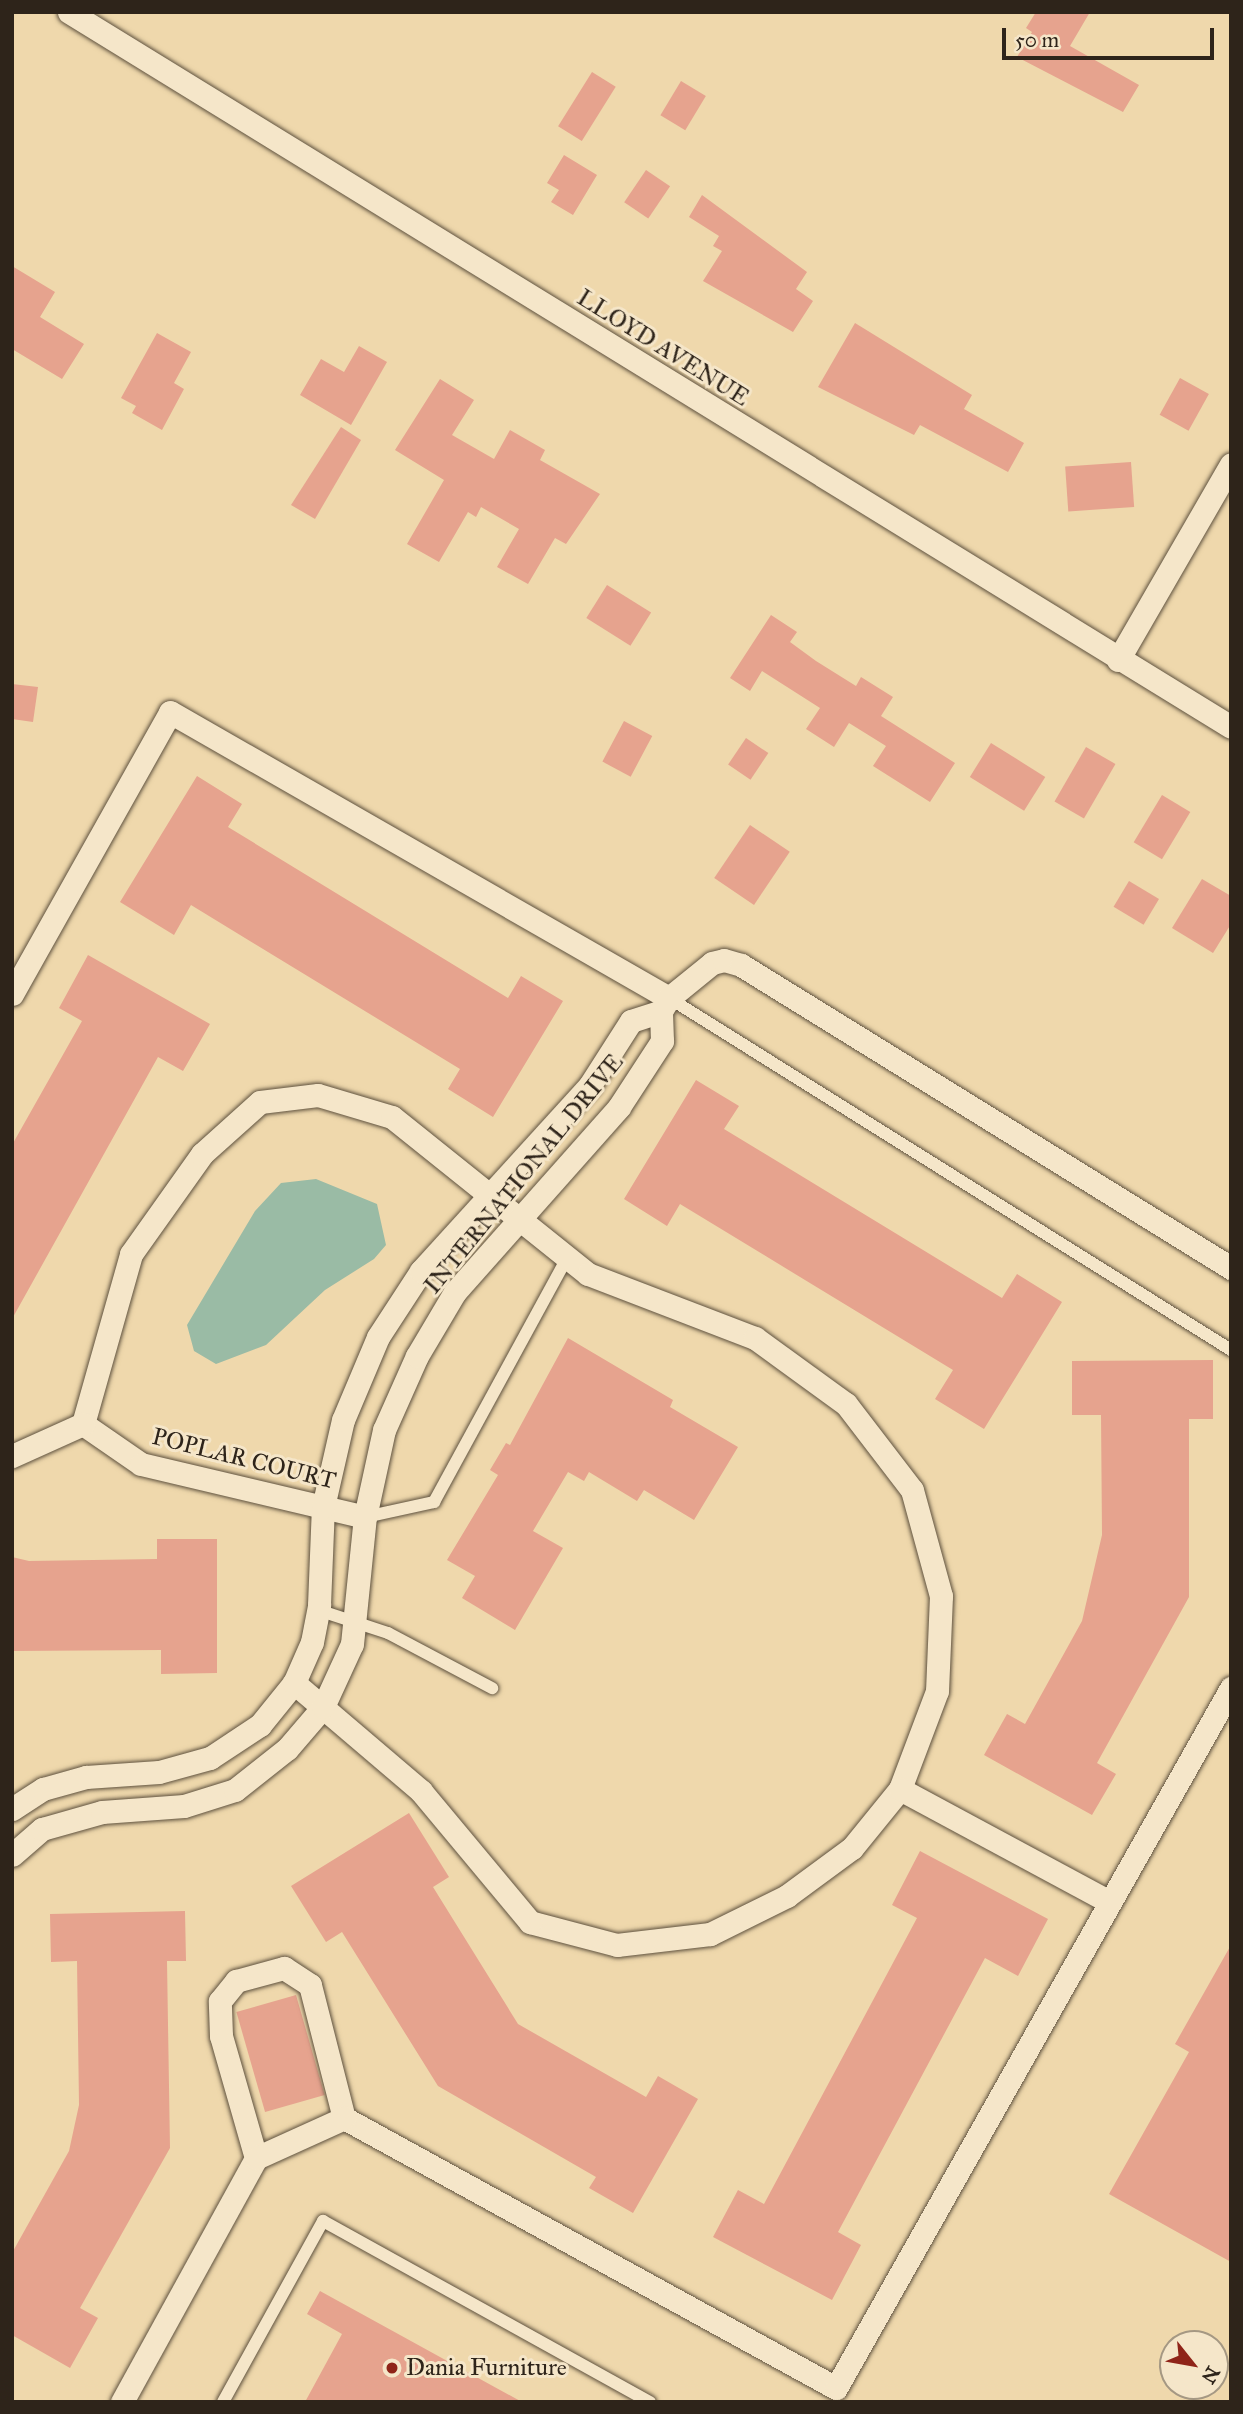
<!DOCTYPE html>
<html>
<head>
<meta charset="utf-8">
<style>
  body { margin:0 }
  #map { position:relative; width:1243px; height:2414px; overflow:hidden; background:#efd8ac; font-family:"IM FELL Great Primer",serif }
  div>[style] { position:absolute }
  .water>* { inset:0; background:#9abba5 }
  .building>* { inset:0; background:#e6a38e; transform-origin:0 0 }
  .roads { filter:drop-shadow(0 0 2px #5e513e) drop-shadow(0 0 2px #5e513e) }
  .service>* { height:12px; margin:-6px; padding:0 6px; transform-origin:6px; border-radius:6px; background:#f5e6c9 }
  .minor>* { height:23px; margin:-11.5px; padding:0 11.5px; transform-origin:11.5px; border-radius:11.5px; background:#f5e6c9 }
  .dots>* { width:19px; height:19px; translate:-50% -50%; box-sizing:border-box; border:4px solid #f5e6c9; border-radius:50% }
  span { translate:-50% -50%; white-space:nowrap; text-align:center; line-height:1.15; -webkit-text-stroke:6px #f5e6c9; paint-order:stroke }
  .street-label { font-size:24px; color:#2e241a }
  .poi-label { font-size:24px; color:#2e241a }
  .left { translate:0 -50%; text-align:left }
  .frame { position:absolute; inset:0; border:14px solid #2e241a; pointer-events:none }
  .north { position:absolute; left:1159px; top:2330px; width:70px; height:70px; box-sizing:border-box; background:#f5e6c9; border:2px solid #a59883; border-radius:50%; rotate:121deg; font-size:19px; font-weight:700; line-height:28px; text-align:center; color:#2e241a }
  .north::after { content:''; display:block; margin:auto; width:24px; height:32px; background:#8f2418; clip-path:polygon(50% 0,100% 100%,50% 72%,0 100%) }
  .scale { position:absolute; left:1002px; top:28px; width:212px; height:32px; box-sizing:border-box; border:4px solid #2e241a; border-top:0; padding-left:9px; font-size:21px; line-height:24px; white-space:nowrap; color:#2e241a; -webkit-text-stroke:5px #f5e6c9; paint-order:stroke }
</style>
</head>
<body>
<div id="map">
  <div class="water">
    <div style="clip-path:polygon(316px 1179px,377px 1204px,386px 1245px,374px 1259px,325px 1290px,266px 1345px,216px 1364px,194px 1351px,187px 1325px,255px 1211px,281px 1183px)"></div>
  </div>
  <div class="building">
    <div style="clip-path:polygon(1036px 12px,1090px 12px,1070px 46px,1139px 85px,1123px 112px,1017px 57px,1032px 32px,1026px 28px)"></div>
    <div style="left:592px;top:72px;width:28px;height:64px;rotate:32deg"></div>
    <div style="left:681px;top:81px;width:29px;height:40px;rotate:31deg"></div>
    <div style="clip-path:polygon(564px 155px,597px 175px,573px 215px,551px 202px,559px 190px,547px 183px)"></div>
    <div style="left:646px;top:170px;width:29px;height:39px;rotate:34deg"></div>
    <div style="clip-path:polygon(702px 195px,807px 272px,796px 289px,813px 301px,793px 332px,703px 281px,722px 251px,713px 246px,719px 236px,689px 217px)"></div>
    <div style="clip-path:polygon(12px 266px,55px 292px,40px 317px,84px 344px,62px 379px,12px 349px)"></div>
    <div style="clip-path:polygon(855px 323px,972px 395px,964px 409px,1024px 443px,1008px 472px,920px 425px,914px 435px,818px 387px)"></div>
    <div style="clip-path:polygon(157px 333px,191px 352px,174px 383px,184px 389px,162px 430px,132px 413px,136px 406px,121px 398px)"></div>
    <div style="clip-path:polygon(359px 346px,387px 362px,351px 425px,300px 395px,321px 359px,344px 372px)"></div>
    <div style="left:1180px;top:378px;width:33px;height:42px;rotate:29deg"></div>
    <div style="clip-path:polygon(440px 379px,474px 400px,452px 435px,494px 459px,510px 430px,545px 450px,540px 460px,600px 494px,566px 544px,555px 538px,528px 584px,497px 567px,519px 529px,481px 507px,476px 517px,468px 512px,439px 562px,407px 544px,444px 480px,395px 450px)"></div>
    <div style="clip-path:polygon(341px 427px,361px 440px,315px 519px,291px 505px)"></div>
    <div style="left:1131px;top:462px;width:45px;height:66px;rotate:86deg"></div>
    <div style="left:607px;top:585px;width:52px;height:39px;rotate:32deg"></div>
    <div style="clip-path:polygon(771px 615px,797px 632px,790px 642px,816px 661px,856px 686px,861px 677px,893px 697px,881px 716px,955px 763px,930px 802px,873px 766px,886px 746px,849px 723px,834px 747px,806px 729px,820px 708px,762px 671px,750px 691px,730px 678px)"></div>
    <div style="clip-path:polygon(12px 684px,38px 687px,33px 722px,12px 719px)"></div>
    <div style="left:624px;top:721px;width:32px;height:46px;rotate:28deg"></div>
    <div style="left:746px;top:738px;width:27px;height:32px;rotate:34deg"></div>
    <div style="left:991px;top:743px;width:64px;height:40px;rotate:32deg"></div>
    <div style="left:1086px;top:747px;width:34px;height:63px;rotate:30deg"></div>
    <div style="clip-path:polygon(197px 776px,242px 804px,228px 827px,508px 998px,521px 976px,563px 1001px,493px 1117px,448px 1089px,460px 1069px,191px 905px,174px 935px,120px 902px)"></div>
    <div style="left:1162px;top:795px;width:33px;height:55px;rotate:31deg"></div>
    <div style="left:750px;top:825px;width:48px;height:64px;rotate:34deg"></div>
    <div style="clip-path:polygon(1202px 879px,1231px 896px,1231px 924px,1213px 953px,1172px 928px)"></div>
    <div style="left:1129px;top:881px;width:35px;height:30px;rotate:31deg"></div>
    <div style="clip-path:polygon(88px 955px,210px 1024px,183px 1071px,158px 1057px,12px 1319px,12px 1145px,82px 1021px,59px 1008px)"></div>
    <div style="clip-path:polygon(696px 1080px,739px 1106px,724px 1129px,1002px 1298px,1017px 1274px,1062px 1302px,984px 1429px,935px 1399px,953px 1370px,680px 1204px,667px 1226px,624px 1199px)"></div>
    <div style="clip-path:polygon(568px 1338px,673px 1400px,670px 1407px,738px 1447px,694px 1520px,644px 1490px,637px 1501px,589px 1472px,584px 1481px,568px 1472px,533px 1531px,563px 1548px,515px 1630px,462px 1598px,475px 1576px,447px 1560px,498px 1475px,490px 1470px,506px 1443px,510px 1445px)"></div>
    <div style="clip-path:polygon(1213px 1360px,1213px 1419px,1189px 1419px,1189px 1597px,1097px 1763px,1116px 1774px,1092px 1815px,984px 1755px,1007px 1714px,1025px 1724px,1082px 1621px,1102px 1535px,1101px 1415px,1072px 1415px,1072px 1361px)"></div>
    <div style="clip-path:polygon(157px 1539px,217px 1539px,217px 1673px,161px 1674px,161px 1650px,12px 1651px,12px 1557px,29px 1561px,157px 1559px)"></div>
    <div style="clip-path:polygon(409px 1813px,449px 1877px,433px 1887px,518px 2024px,646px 2097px,658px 2076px,698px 2099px,633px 2213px,589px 2188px,596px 2177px,438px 2086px,342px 1932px,326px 1942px,291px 1886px)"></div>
    <div style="clip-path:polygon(920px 1851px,1048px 1919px,1018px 1976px,985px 1958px,838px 2232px,861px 2245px,832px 2300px,713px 2237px,738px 2190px,764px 2204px,917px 1918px,892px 1905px)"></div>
    <div style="clip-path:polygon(185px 1911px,186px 1961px,167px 1961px,170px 2148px,80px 2308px,98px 2318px,70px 2368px,12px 2335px,12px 2253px,69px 2151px,79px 2105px,77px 1961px,51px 1962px,50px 1914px)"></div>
    <div style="clip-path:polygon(1231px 1945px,1231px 2262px,1109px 2194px,1189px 2052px,1175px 2044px)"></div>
    <div style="left:296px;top:1995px;width:104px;height:62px;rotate:74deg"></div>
    <div style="clip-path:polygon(320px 2291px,522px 2402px,305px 2402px,342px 2334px,307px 2314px)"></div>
  </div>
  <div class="roads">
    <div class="service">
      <div style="left:669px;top:998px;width:663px;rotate:32.06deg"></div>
      <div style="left:365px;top:1517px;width:71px;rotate:-12.3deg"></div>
      <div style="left:434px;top:1502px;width:278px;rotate:-61.4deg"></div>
      <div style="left:318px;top:1610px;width:74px;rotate:18.2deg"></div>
      <div style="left:388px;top:1633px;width:118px;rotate:27.9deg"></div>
      <div style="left:223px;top:2402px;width:207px;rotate:-61.1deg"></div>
      <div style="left:323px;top:2221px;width:374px;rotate:29deg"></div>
    </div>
    <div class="minor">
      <div style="left:69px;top:12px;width:1364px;rotate:31.6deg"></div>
      <div style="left:1118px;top:660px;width:226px;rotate:-60deg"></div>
      <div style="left:12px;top:994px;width:323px;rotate:-60.7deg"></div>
      <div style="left:170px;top:712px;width:575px;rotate:29.82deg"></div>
      <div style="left:83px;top:1424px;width:177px;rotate:-74.2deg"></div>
      <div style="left:131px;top:1254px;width:123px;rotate:-54.6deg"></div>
      <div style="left:202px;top:1154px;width:78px;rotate:-41.9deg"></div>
      <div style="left:260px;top:1102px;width:58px;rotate:-6.9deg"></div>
      <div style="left:318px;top:1095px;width:77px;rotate:16.6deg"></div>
      <div style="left:392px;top:1117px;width:251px;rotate:38.7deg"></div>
      <div style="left:588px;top:1274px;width:179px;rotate:21deg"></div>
      <div style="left:755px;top:1338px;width:112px;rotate:36deg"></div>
      <div style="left:846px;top:1404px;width:108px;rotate:52.5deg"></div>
      <div style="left:912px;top:1490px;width:110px;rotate:74.7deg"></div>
      <div style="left:941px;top:1596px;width:95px;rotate:92.4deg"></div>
      <div style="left:937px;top:1691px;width:105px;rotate:110.7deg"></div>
      <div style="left:900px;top:1789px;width:76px;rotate:129.1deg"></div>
      <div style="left:852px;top:1848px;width:81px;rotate:143.6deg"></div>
      <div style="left:787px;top:1896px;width:86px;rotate:153.7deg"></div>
      <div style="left:710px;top:1934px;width:94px;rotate:173.3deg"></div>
      <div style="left:617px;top:1945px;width:90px;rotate:-165.2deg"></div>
      <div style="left:530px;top:1922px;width:170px;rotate:-129.8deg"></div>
      <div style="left:421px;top:1791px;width:167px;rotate:-139.6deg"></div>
      <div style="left:83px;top:1424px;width:70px;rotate:34.6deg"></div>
      <div style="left:141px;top:1464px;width:230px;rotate:13.3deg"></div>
      <div style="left:12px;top:1456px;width:78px;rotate:-24.3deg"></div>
      <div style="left:900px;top:1789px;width:238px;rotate:28.3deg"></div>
      <div style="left:12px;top:1809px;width:37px;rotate:-33deg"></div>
      <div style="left:43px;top:1789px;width:45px;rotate:-15.6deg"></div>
      <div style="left:86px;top:1777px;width:73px;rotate:-3.9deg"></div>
      <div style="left:159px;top:1772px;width:53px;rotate:-15.4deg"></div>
      <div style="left:210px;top:1758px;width:60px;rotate:-33.4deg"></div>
      <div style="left:260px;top:1725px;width:54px;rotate:-51deg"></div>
      <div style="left:294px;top:1683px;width:45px;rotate:-66.3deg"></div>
      <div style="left:312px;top:1642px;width:38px;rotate:-79deg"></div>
      <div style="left:319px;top:1605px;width:98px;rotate:-87.7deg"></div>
      <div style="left:323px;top:1507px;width:89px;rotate:-77.1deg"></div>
      <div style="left:343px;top:1420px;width:90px;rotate:-67.1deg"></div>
      <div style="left:378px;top:1337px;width:79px;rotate:-56.9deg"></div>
      <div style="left:421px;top:1271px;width:251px;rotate:-47.7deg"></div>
      <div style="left:590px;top:1085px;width:76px;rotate:-57.4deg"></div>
      <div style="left:631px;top:1021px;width:32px;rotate:-18deg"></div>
      <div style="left:12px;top:1855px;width:40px;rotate:-41deg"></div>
      <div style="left:42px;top:1829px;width:62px;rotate:-15.8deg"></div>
      <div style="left:102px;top:1812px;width:82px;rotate:-4.2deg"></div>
      <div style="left:184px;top:1806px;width:53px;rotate:-17.4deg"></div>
      <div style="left:235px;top:1790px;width:66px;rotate:-38.3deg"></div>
      <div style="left:287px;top:1749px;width:55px;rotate:-49.4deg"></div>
      <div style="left:323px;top:1707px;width:69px;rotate:-65.3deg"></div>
      <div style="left:352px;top:1644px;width:128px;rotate:-84.2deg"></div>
      <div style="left:365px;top:1517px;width:89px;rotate:-77.7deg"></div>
      <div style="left:384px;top:1430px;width:81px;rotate:-66deg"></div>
      <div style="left:417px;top:1356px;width:74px;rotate:-59.3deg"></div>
      <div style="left:455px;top:1292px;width:247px;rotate:-48.4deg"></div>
      <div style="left:619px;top:1107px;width:79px;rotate:-56.9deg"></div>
      <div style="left:662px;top:1041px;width:30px;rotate:-92deg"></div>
      <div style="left:661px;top:1011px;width:15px;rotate:-58deg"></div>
      <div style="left:669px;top:998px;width:55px;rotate:-39.1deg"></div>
      <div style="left:712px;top:963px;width:12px;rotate:-14deg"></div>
      <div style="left:724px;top:960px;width:18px;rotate:16deg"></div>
      <div style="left:741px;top:965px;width:576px;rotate:31.73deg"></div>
      <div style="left:256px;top:2158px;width:127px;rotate:-106deg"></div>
      <div style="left:221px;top:2036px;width:35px;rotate:-92deg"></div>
      <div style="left:220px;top:2001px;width:26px;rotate:-51deg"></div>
      <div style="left:236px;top:1981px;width:50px;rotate:-15.2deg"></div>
      <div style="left:284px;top:1968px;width:31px;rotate:33deg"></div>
      <div style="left:310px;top:1985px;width:137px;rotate:75.7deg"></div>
      <div style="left:344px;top:2118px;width:561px;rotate:28.76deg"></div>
      <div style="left:836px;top:2388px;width:804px;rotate:-60.56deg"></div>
      <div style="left:122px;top:2402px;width:278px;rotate:-61.2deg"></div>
      <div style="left:256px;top:2158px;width:97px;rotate:-24.4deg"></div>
    </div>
  </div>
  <div class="dots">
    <div style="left:392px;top:2368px;background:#8f2418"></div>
  </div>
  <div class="street-label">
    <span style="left:663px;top:348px;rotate:32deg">LLOYD AVENUE</span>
    <span style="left:524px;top:1174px;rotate:-51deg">INTERNATIONAL DRIVE</span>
    <span style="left:244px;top:1459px;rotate:14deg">POPLAR COURT</span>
  </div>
  <div class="poi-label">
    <span class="left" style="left:406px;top:2368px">Dania Furniture</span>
  </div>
  <div class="frame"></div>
  <div class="north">N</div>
  <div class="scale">50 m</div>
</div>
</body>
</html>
